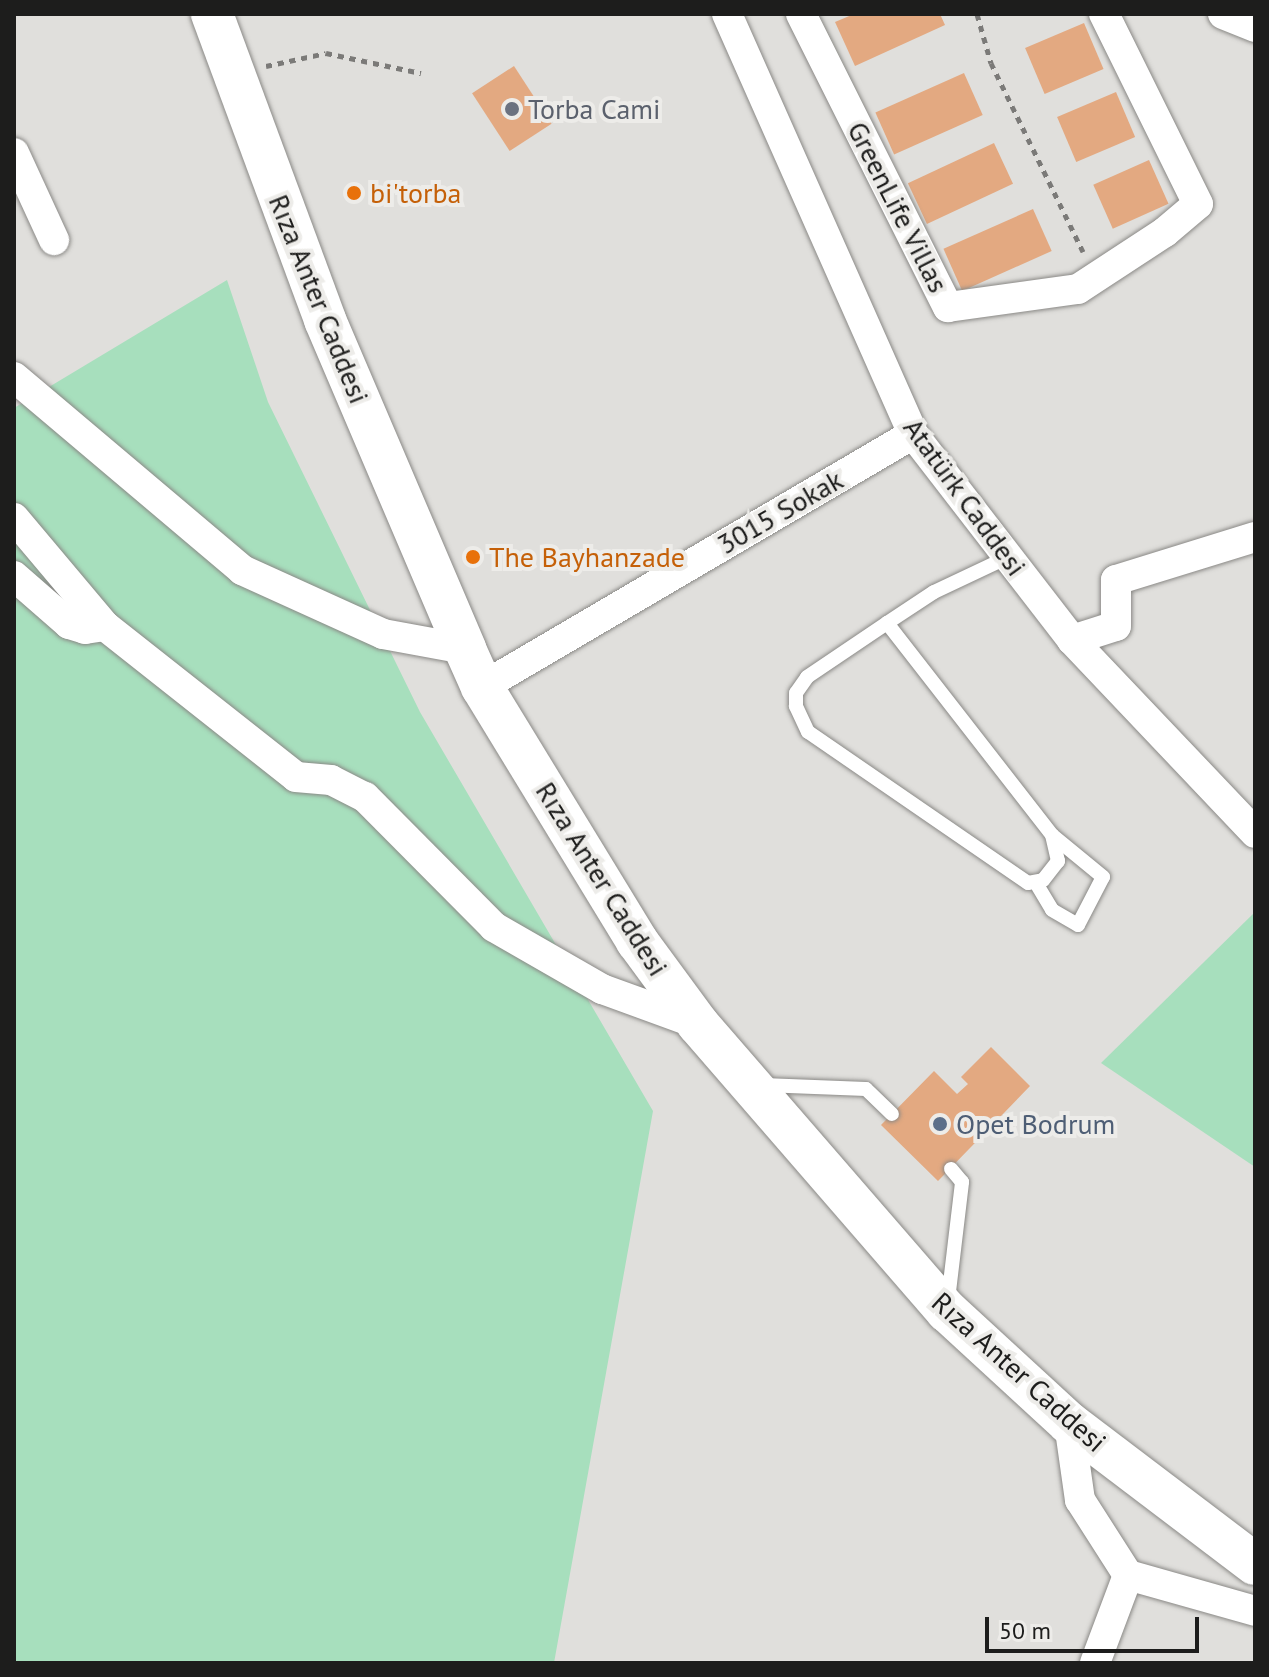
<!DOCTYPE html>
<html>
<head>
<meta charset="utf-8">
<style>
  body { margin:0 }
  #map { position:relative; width:1269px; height:1677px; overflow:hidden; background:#e0dfdc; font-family:"PT Sans",sans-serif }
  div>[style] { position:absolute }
  .green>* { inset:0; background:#a7dfbd }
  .building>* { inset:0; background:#e3a981; transform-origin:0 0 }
  .path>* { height:5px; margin-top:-2.5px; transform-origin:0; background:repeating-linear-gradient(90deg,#7b7a78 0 6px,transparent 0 12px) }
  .roads { filter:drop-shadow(0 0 2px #8a8986) drop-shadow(0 0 2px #8a8986) }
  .service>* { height:14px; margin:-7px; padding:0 7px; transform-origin:7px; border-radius:7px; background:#fff }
  .minor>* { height:30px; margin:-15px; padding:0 15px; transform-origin:15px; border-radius:15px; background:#fff }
  .secondary>* { height:42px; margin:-21px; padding:0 21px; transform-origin:21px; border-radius:21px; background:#fff }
  .dots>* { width:22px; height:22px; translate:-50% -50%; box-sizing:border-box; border:4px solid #edece9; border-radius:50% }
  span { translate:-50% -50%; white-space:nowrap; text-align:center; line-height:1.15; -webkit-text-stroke:8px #edece9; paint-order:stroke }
  .worship-label { font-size:28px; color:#5b616d }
  .left { translate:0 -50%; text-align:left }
  .food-label { font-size:28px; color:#c56008 }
  .street-label { font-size:28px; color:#1d1d1c }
  .service-label { font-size:28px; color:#4e5e75 }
  .frame { position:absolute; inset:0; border:16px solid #1d1d1c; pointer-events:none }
  .scale { position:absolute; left:985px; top:1617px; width:214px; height:36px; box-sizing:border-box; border:4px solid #1d1d1c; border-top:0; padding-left:10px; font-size:24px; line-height:28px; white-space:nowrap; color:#1d1d1c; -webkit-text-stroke:6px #edece9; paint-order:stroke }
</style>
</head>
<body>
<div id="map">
  <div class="green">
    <div style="clip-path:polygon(227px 280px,268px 402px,420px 712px,653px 1111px,554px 1663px,14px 1663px,14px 408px)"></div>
    <div style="clip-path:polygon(1255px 912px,1255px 1167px,1101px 1063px)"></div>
  </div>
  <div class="building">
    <div style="clip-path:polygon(854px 14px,940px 14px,945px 25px,855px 66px,835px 22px)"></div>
    <div style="left:1084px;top:23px;width:50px;height:64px;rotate:67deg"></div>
    <div style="left:514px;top:66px;width:69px;height:50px;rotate:57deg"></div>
    <div style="left:964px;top:73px;width:46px;height:97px;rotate:66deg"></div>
    <div style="left:1116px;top:92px;width:49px;height:64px;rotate:67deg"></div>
    <div style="left:994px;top:143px;width:45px;height:95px;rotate:65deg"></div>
    <div style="left:1149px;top:160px;width:48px;height:61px;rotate:66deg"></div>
    <div style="left:1033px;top:209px;width:46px;height:98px;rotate:66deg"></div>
    <div style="clip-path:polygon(991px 1047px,1030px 1086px,938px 1181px,881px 1125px,934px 1071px,957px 1094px,968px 1084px,961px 1077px)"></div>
  </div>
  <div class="path">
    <div style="left:977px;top:14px;width:51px;rotate:74.1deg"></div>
    <div style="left:991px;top:63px;width:210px;rotate:64deg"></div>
    <div style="left:266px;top:66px;width:61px;rotate:-12.2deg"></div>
    <div style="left:326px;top:53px;width:97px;rotate:11.9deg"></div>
  </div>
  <div class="roads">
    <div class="service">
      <div style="left:887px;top:623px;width:269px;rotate:52.1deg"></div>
      <div style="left:1052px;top:835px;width:27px;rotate:77deg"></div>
      <div style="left:1058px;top:861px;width:24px;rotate:128deg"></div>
      <div style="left:1043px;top:880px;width:15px;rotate:169deg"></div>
      <div style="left:1028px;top:883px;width:267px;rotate:-145.5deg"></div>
      <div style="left:808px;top:732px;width:29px;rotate:-115deg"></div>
      <div style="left:796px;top:706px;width:13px;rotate:-90deg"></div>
      <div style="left:796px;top:693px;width:19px;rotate:-55deg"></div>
      <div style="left:807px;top:677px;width:97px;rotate:-34deg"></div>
      <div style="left:887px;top:623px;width:56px;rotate:-33.4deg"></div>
      <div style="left:934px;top:592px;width:82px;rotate:-25.3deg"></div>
      <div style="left:1036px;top:883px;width:31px;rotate:59deg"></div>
      <div style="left:1052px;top:910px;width:30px;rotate:30deg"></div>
      <div style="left:1078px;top:925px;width:54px;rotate:-62.5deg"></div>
      <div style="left:1103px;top:877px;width:65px;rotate:-140.6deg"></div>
      <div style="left:763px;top:1085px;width:103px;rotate:2.2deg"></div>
      <div style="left:866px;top:1089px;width:36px;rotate:44deg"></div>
      <div style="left:948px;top:1300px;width:119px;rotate:-83.2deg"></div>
      <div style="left:962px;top:1182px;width:17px;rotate:-130deg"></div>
    </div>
    <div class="minor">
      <div style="left:727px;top:14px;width:459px;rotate:66.1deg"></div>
      <div style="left:913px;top:434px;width:260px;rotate:52.3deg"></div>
      <div style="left:1072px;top:640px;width:266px;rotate:46.5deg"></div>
      <div style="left:801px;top:14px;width:328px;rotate:63.4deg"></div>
      <div style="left:948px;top:307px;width:131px;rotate:-7.9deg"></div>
      <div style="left:1078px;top:289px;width:104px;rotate:-33.2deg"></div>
      <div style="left:1165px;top:232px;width:43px;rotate:-40.3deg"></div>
      <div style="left:1198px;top:204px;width:212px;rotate:-116.3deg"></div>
      <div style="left:1223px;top:14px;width:35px;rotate:22deg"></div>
      <div style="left:14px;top:153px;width:96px;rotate:65.3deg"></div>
      <div style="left:14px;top:377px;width:299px;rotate:40.2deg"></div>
      <div style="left:242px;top:570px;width:155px;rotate:24.4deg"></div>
      <div style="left:383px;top:634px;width:83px;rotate:10.4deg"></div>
      <div style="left:14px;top:518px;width:141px;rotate:49.9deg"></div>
      <div style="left:105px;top:626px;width:243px;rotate:38.3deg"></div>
      <div style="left:296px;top:777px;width:35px;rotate:5deg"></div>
      <div style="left:331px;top:780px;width:38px;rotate:27deg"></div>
      <div style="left:365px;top:797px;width:183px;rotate:45.2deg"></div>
      <div style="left:494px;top:927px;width:125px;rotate:29.9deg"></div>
      <div style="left:602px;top:989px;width:102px;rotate:20deg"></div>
      <div style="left:14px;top:576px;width:73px;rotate:41.1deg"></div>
      <div style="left:69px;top:624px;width:17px;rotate:17deg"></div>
      <div style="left:85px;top:629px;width:20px;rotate:-9deg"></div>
      <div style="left:1072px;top:640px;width:46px;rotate:-17.7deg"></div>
      <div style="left:1116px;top:626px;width:46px;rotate:-90deg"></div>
      <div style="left:1116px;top:580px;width:145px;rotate:-17.2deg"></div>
      <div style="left:482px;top:687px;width:500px;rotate:-30.4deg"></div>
      <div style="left:1069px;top:1423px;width:78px;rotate:81.9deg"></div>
      <div style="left:1080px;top:1500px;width:89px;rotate:57.4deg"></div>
      <div style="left:1128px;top:1575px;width:132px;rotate:15.8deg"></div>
      <div style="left:1095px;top:1663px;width:94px;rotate:-69.4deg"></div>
    </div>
    <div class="secondary">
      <div style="left:212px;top:14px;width:326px;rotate:69.7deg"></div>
      <div style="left:325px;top:320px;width:358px;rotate:66.9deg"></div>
      <div style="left:465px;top:649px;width:42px;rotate:65.9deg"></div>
      <div style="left:482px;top:687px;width:298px;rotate:58.6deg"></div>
      <div style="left:637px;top:941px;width:103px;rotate:53.7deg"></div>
      <div style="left:698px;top:1024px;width:380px;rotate:49.1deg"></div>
      <div style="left:947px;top:1311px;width:166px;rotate:42.6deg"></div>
      <div style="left:1069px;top:1423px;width:233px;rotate:37.2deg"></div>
    </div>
  </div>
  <div class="dots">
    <div style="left:512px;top:109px;background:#6b7280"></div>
    <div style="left:354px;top:193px;background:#e8710a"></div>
    <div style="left:473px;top:557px;background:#e8710a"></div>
    <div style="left:940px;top:1124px;background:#5c6f8a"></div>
  </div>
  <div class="worship-label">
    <span class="left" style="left:528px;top:109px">Torba Cami</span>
  </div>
  <div class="food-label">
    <span class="left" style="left:370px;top:193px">bi'torba</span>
    <span class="left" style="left:489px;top:557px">The Bayhanzade</span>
  </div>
  <div class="street-label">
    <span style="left:898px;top:207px;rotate:63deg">GreenLife Villas</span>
    <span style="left:319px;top:299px;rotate:68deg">Rıza Anter Caddesi</span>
    <span style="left:965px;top:497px;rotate:54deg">Atatürk Caddesi</span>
    <span style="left:780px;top:512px;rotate:-30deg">3015 Sokak</span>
    <span style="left:602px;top:879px;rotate:58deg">Rıza Anter Caddesi</span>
    <span style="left:1019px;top:1372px;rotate:42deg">Rıza Anter Caddesi</span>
  </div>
  <div class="service-label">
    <span class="left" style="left:956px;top:1124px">Opet Bodrum</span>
  </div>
  <div class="frame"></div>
  <div class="scale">50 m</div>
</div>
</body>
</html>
